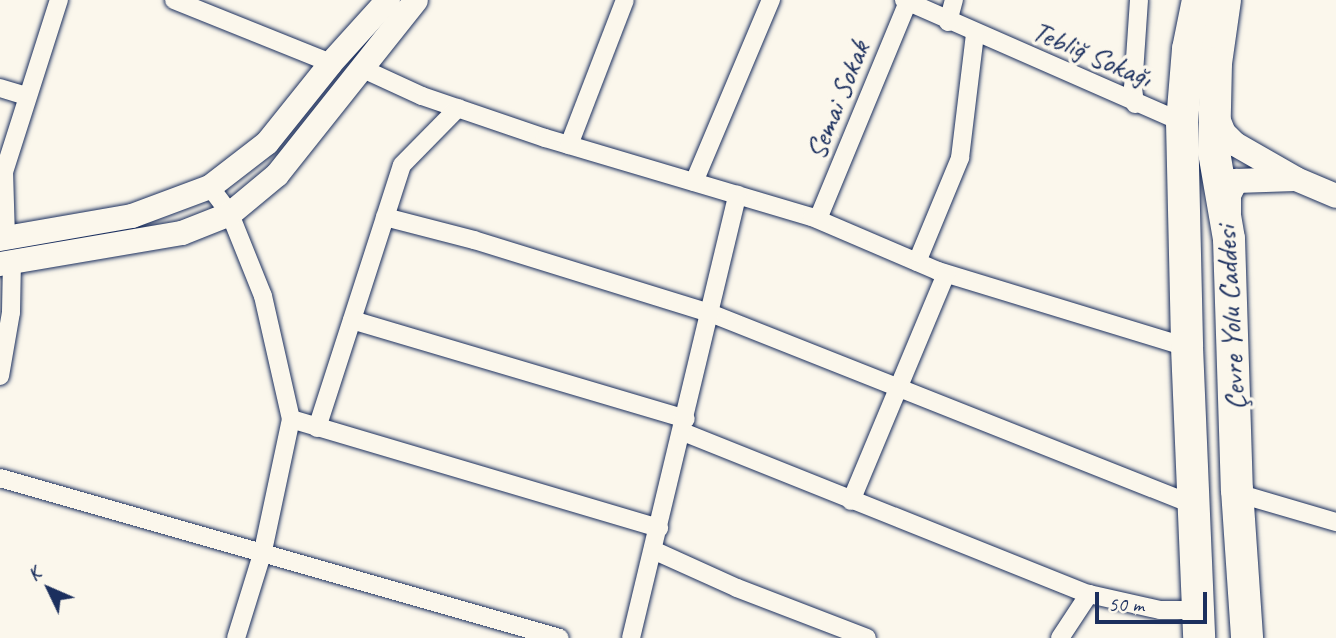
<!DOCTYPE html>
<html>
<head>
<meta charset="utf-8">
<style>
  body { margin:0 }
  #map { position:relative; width:1336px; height:638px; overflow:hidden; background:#fbf7ec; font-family:Caveat,sans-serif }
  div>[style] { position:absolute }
  .roads { filter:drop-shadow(0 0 2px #1b2f5e) drop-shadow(0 0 2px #1b2f5e) }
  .street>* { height:18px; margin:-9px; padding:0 9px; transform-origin:9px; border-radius:9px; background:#fbf7ec }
  .secondary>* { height:24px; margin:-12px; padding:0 12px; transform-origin:12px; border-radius:12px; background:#fbf7ec }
  .highway>* { height:32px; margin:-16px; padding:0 16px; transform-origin:16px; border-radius:16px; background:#fbf7ec }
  span { translate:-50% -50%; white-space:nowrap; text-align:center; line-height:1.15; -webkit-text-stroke:7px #fbf7ec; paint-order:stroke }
  .street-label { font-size:30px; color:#1b2f5e }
  .north { position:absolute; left:14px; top:554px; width:70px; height:70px; -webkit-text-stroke:5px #fbf7ec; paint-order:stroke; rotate:314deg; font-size:19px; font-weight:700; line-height:28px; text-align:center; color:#1b2f5e }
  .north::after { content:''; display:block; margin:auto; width:24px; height:32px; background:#1b2f5e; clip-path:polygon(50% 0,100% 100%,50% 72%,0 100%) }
  .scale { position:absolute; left:1095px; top:592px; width:112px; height:32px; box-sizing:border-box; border:4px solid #1b2f5e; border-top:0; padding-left:9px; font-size:21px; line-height:24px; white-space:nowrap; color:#1b2f5e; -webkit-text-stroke:5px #fbf7ec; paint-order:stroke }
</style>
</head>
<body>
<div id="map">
  <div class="roads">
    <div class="street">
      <div style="left:174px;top:0;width:169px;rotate:21.9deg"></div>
      <div style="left:904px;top:0;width:304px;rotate:23.7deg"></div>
      <div style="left:948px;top:22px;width:23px;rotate:-75deg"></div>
      <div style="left:361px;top:68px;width:67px;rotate:24.7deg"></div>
      <div style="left:422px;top:96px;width:130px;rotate:18.9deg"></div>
      <div style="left:545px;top:138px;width:278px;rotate:16.5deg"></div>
      <div style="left:812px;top:217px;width:137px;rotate:23.2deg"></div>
      <div style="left:938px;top:271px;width:260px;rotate:17deg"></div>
      <div style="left:0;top:88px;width:28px;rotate:17deg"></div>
      <div style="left:1135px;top:104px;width:16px;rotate:-97deg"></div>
      <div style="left:1133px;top:88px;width:88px;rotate:-86.1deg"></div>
      <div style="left:569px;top:145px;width:155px;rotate:-68.9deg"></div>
      <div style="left:694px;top:182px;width:198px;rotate:-67.1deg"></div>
      <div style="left:210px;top:187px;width:34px;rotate:53deg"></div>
      <div style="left:230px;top:214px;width:88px;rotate:68.1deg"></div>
      <div style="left:263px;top:296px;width:126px;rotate:77.2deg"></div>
      <div style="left:291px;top:419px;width:135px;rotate:102deg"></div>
      <div style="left:263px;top:551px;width:91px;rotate:107.2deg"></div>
      <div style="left:385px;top:217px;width:92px;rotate:14.5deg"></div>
      <div style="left:474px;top:240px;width:247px;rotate:17.2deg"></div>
      <div style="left:710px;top:313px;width:521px;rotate:21.64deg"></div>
      <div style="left:818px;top:219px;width:235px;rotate:-67.5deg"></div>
      <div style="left:6px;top:238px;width:66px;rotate:-91.7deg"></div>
      <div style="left:4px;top:172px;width:181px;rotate:-72.3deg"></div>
      <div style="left:917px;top:262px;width:113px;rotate:-67.5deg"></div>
      <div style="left:960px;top:158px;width:125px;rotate:-83.1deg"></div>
      <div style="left:352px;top:320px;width:348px;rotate:16.5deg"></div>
      <div style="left:0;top:376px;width:65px;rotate:-80.2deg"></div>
      <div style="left:11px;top:312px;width:50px;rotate:-88.9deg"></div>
      <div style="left:291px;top:419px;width:384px;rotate:16.5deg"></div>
      <div style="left:317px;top:428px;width:276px;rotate:-72.1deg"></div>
      <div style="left:402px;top:165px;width:80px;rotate:-45.5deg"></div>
      <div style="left:683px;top:432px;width:437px;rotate:21.8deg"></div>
      <div style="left:1089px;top:594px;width:73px;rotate:12.7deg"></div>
      <div style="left:1160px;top:610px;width:39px"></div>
      <div style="left:0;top:478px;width:582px;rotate:15.95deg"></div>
      <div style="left:1237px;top:490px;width:12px;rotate:31deg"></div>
      <div style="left:1247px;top:496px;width:93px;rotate:16.3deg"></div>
      <div style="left:851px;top:501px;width:246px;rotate:-67.3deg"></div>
      <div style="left:653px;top:550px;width:92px;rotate:24.3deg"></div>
      <div style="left:737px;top:588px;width:139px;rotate:21deg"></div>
      <div style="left:631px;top:638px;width:456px;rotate:-76.5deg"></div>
      <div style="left:1060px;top:638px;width:53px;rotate:-56.6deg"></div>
    </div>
    <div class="secondary">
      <div style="left:1215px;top:111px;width:24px;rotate:68deg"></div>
      <div style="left:1224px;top:133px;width:16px;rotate:45deg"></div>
      <div style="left:1235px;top:144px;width:70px;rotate:29.8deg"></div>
      <div style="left:1296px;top:179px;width:43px;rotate:23deg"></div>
      <div style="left:1229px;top:213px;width:18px;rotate:-90deg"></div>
      <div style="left:1229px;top:195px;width:16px;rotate:-63deg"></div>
      <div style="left:1236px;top:181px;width:59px;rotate:-1.9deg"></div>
      <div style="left:0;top:239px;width:134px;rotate:-9.9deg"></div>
      <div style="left:132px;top:216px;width:83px;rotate:-20.4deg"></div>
      <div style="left:210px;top:187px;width:72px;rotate:-37.7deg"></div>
      <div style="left:267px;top:143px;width:102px;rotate:-51.3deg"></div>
      <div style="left:331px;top:63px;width:85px;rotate:-47.9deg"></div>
      <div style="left:0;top:264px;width:185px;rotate:-9.7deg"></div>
      <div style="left:182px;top:233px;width:52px;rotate:-21.6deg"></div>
      <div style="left:230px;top:214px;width:61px;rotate:-39.7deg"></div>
      <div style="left:277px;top:175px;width:223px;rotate:-51.5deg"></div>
    </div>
    <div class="highway">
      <div style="left:1198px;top:0;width:50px;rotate:101.5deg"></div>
      <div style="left:1188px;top:49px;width:73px;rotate:94.7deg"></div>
      <div style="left:1182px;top:122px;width:225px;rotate:88.7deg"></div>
      <div style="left:1187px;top:347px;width:291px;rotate:87.6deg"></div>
      <div style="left:1225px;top:0;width:64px;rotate:98.1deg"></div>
      <div style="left:1216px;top:63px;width:89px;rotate:91.3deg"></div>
      <div style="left:1214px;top:152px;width:88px;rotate:80.2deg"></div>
      <div style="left:1229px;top:239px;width:251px;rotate:88.2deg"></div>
      <div style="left:1237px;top:490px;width:148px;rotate:86.1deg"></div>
    </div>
  </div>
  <div class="street-label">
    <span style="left:1092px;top:54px;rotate:23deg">Tebliğ Sokağı</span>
    <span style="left:837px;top:100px;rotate:-68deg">Semai Sokak</span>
    <span style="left:1230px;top:318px;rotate:-93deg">Çevre Yolu Caddesi</span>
  </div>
  <div class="north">K</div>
  <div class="scale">50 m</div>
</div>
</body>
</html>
